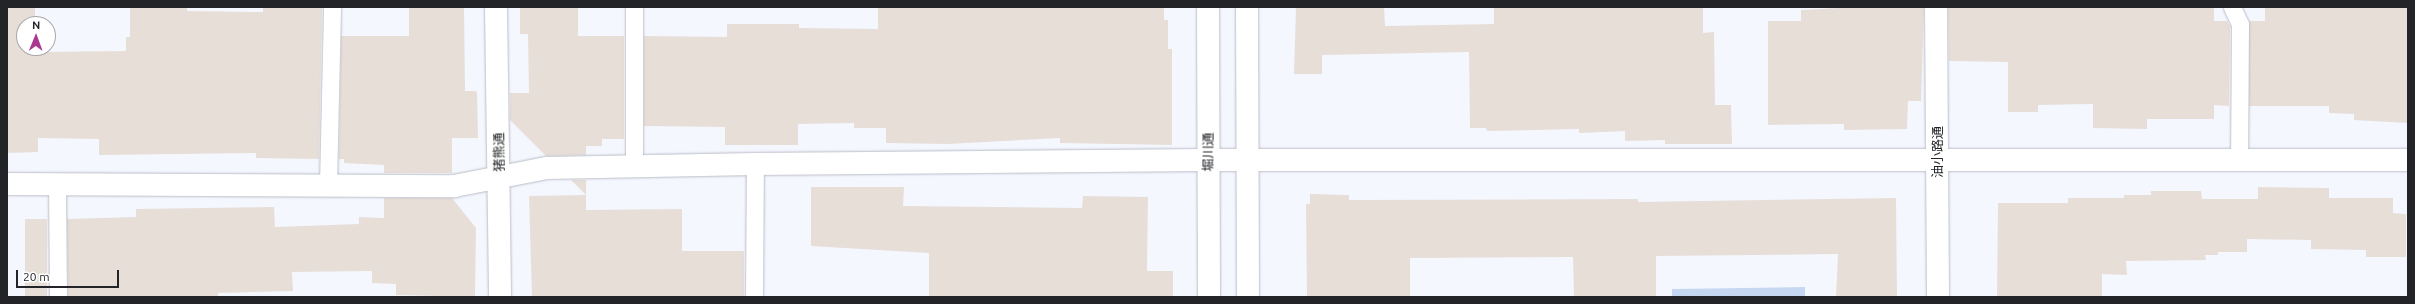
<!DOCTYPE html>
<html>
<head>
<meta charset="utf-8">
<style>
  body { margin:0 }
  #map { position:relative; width:2415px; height:304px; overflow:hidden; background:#f5f7ff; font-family:Ubuntu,"Noto Sans JP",sans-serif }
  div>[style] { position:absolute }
  .water>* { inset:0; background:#c6d7f2 }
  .building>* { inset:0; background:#e7ded8; transform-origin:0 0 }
  .roads { filter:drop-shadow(0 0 1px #babdc6) drop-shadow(0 0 1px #babdc6) }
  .lane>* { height:17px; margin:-8.5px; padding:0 8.5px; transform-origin:8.5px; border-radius:8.5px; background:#fff }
  .street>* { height:22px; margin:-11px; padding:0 11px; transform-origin:11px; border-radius:11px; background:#fff }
  .primary>* { height:22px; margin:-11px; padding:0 11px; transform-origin:11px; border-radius:11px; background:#fff }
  span { translate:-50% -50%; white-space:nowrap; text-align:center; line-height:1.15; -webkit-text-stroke:3px #fff; paint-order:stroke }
  .street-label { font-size:13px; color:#232428 }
  .frame { position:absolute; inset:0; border:8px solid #232428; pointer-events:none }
  .north { position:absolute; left:16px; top:16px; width:40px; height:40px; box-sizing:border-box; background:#fff; border:1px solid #a7a7a9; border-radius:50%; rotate:1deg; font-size:11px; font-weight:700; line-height:16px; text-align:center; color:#232428 }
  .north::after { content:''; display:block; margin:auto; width:14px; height:18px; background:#ac378f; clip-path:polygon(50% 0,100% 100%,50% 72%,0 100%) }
  .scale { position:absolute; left:16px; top:270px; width:103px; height:18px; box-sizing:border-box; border:2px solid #232428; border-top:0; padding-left:5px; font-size:12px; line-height:14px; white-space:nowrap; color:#232428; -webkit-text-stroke:3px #fff; paint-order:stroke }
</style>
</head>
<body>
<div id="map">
  <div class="water">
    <div style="clip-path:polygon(1805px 287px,1805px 297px,1672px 297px,1672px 289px)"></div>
  </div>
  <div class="building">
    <div style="clip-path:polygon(7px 7px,35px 7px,35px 24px,24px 24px,24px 48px,39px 48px,39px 52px,126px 51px,126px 37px,130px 37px,130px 7px,187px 7px,187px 11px,263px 12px,263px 7px,322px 7px,319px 159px,256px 158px,256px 153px,99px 155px,99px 139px,38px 138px,38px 152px,7px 153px)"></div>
    <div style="clip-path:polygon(409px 7px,464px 7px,465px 91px,476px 91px,477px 93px,478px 138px,452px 138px,452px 173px,384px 173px,384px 165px,344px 163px,344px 159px,339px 159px,341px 36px,409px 36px)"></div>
    <div style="clip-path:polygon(520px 7px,578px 7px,578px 36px,624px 36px,624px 139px,602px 139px,602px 146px,586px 146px,586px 155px,546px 156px,510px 120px,510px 93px,529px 93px,528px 34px,520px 34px)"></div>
    <div style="clip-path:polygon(878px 7px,1164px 7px,1164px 20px,1168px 20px,1168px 49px,1172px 49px,1172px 145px,1060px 143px,1060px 138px,947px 144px,886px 143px,886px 128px,854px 128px,854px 123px,798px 124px,798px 145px,725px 145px,725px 127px,644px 126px,644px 36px,727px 37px,727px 24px,799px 24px,799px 28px,878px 29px)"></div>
    <div style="clip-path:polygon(1296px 7px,1384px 7px,1385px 26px,1494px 24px,1494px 7px,1703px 7px,1703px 33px,1714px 32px,1715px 105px,1731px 105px,1732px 144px,1665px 144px,1665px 140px,1625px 141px,1625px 131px,1579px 133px,1579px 129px,1487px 131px,1486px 128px,1470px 128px,1469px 52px,1322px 55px,1322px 74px,1294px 74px)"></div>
    <div style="clip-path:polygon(1856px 7px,1924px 7px,1921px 101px,1908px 101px,1907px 129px,1844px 130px,1844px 124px,1768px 125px,1768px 21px,1801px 21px,1801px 10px)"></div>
    <div style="clip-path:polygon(1948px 7px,2214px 7px,2214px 21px,2227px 21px,2230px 26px,2229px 106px,2214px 105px,2214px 119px,2147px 119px,2147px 129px,2093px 128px,2093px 104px,2038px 105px,2038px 112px,2008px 112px,2008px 62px,1949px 61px)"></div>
    <div style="clip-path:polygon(2265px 7px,2408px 7px,2408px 123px,2354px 120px,2354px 114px,2329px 113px,2329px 106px,2249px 106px,2249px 21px,2265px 21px)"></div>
    <div style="clip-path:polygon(571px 180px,586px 180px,586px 195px)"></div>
    <div style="clip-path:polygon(811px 187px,904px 187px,903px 206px,1082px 208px,1083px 196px,1148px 197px,1147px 271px,1173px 271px,1173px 297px,929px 297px,929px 253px,811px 246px)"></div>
    <div style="clip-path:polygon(2258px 187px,2329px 188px,2329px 198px,2393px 198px,2393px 213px,2406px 214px,2406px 257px,2366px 257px,2366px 250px,2311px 249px,2311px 240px,2247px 239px,2247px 252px,2218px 252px,2218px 255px,2205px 255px,2206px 260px,2126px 261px,2127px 275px,2102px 274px,2102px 297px,1997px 297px,1998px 203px,2068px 203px,2068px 198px,2124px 198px,2124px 195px,2151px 195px,2151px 191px,2201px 191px,2202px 199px,2258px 199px)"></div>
    <div style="clip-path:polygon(1310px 194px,1349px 195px,1349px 200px,1638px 199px,1638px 202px,1896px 198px,1897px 297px,1836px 297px,1838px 254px,1656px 256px,1656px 297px,1574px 297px,1573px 257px,1410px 258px,1410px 297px,1307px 297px,1306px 204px,1310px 204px)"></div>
    <div style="clip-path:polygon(586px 195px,586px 210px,682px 209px,682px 251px,744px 251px,744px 297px,532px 297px,529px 196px)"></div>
    <div style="clip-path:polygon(384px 198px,452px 198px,476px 228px,475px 297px,396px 295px,396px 284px,372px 283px,372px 271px,292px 272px,293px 291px,218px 293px,218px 297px,68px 297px,67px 219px,136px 217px,136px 209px,274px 207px,275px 227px,359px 224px,359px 217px,384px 218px)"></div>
    <div style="left:25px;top:219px;width:22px;height:78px"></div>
  </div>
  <div class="roads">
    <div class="lane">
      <div style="left:2232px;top:7px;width:19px;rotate:65deg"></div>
      <div style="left:2240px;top:24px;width:137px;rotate:90.4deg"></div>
      <div style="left:634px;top:166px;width:159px;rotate:-90deg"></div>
      <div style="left:57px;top:185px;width:112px;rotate:89.5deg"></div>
      <div style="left:328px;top:185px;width:178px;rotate:-88.7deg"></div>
      <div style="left:754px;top:297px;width:133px;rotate:-89.6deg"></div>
    </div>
    <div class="street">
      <div style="left:496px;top:7px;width:290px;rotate:89.2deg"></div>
      <div style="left:1936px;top:7px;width:290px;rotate:89.6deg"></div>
      <div style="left:7px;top:184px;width:447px;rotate:0.3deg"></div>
      <div style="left:454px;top:186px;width:95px;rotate:-11deg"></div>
      <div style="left:547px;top:168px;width:208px;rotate:-1.1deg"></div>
      <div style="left:755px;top:164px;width:452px;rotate:-0.5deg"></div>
      <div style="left:1207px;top:160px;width:1201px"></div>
    </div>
    <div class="primary">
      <div style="left:1208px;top:7px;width:290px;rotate:89.8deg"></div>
      <div style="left:1247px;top:7px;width:290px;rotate:89.8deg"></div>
    </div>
  </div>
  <div class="street-label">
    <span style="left:499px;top:152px;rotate:-91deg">猪熊通</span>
    <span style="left:1208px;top:152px;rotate:-90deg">堀川通</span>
    <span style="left:1937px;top:152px;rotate:-90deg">油小路通</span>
  </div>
  <div class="frame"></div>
  <div class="north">N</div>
  <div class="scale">20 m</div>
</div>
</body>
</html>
